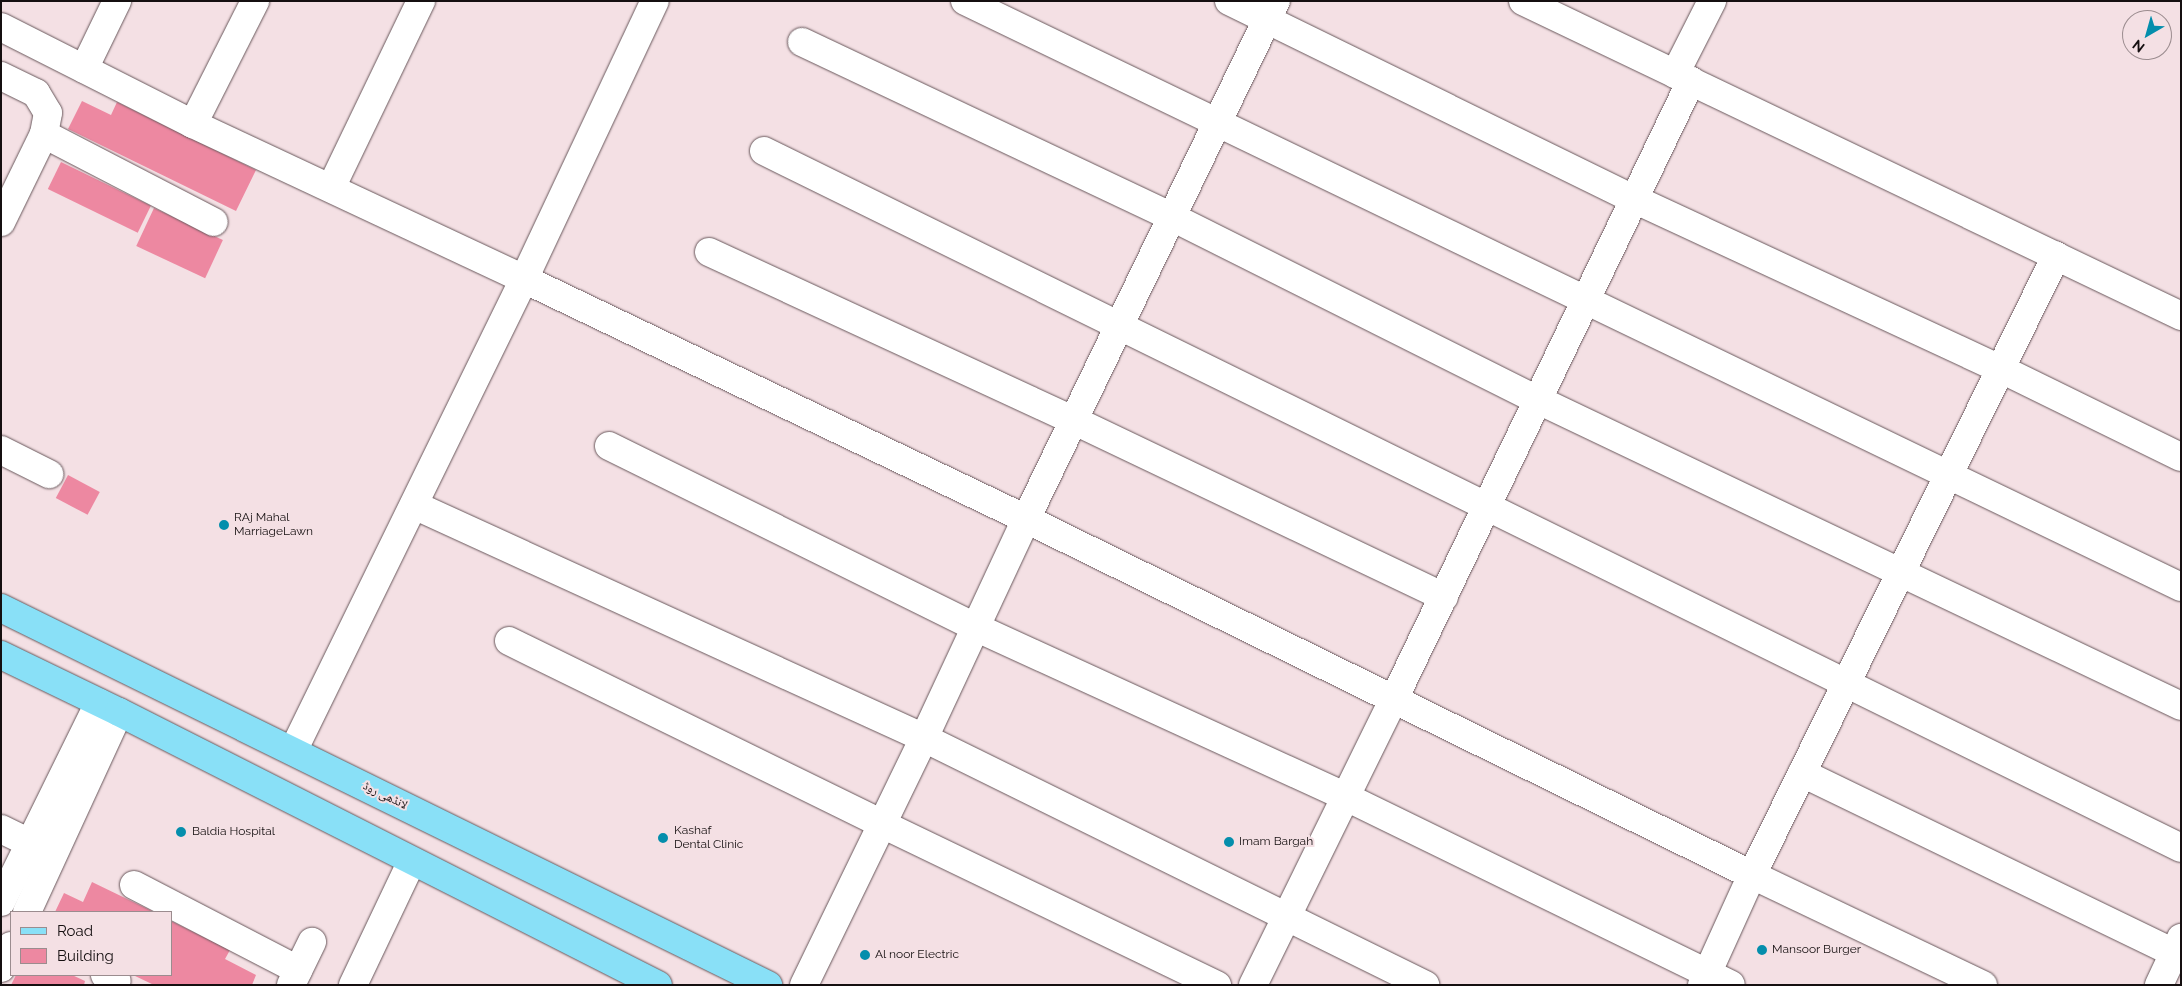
<!DOCTYPE html>
<html>
<head>
<meta charset="utf-8">
<style>
  body { margin:0 }
  #map { position:relative; width:2182px; height:986px; overflow:hidden; background:#f4e0e4; font-family:Raleway,"Noto Naskh Arabic",sans-serif }
  div>[style] { position:absolute }
  .building>* { inset:0; background:#ed88a1; transform-origin:0 0 }
  .roads { filter:drop-shadow(0 0 1px #68575b) drop-shadow(0 0 1px #68575b) }
  .minor>* { height:28px; margin:-14px; padding:0 14px; transform-origin:14px; border-radius:14px; background:#fff }
  .major>* { height:28px; margin:-14px; padding:0 14px; transform-origin:14px; border-radius:14px; background:#89e0f7 }
  .dots>* { width:14px; height:14px; translate:-50% -50%; box-sizing:border-box; border:2px solid #f4e0e4; border-radius:50% }
  span { translate:-50% -50%; white-space:nowrap; text-align:center; line-height:1.15; -webkit-text-stroke:4px #f4e0e4; paint-order:stroke }
  .poi-label { font-size:12px; color:#150f10 }
  .left { translate:0 -50%; text-align:left }
  .street-label { font-size:12px; color:#150f10 }
  .frame { position:absolute; inset:0; border:2px solid #150f10; pointer-events:none }
  .legend { position:absolute; left:10px; top:911px; width:162px; height:65px; box-sizing:border-box; background:#f4e0e4; border:1px solid #9b8c8f; margin:0; padding:6px 9px; list-style:none; font-size:15px; color:#150f10 }
  .legend li { display:flex; align-items:center; gap:10px; height:25px }
  .legend b { width:25px; border:1px solid #9b8c8f }
  .north { position:absolute; left:2122px; top:10px; width:50px; height:50px; box-sizing:border-box; background:#f4e0e4; border:1px solid #9b8c8f; border-radius:50%; rotate:218deg; font-size:14px; font-weight:700; line-height:20px; text-align:center; color:#150f10 }
  .north::after { content:''; display:block; margin:auto; width:18px; height:22px; background:#048eac; clip-path:polygon(50% 0,100% 100%,50% 72%,0 100%) }
</style>
</head>
<body>
<div id="map">
  <div class="building">
    <div style="clip-path:polygon(82px 101px,111px 115px,117px 102px,256px 170px,236px 211px,68px 129px)"></div>
    <div style="left:61px;top:162px;width:100px;height:30px;rotate:26deg"></div>
    <div style="left:154px;top:208px;width:76px;height:42px;rotate:25deg"></div>
    <div style="left:68px;top:475px;width:36px;height:26px;rotate:28deg"></div>
    <div style="clip-path:polygon(92px 882px,154px 912px,55px 912px,64px 893px,83px 902px)"></div>
    <div style="clip-path:polygon(171px 921px,230px 950px,225px 959px,256px 975px,252px 985px,154px 985px,133px 975px,171px 975px)"></div>
    <div style="clip-path:polygon(16px 975px,72px 975px,85px 981px,84px 985px,11px 985px)"></div>
  </div>
  <div class="roads">
    <div class="minor">
      <div style="left:965px;top:1px;width:1350px;rotate:25.73deg"></div>
      <div style="left:1229px;top:1px;width:451px;rotate:26.1deg"></div>
      <div style="left:1634px;top:199px;width:404px;rotate:24.9deg"></div>
      <div style="left:2001px;top:369px;width:200px;rotate:26.1deg"></div>
      <div style="left:1523px;top:1px;width:730px;rotate:25.58deg"></div>
      <div style="left:1px;top:27px;width:215px;rotate:26.8deg"></div>
      <div style="left:193px;top:124px;width:365px;rotate:25.1deg"></div>
      <div style="left:524px;top:279px;width:556px;rotate:25.55deg"></div>
      <div style="left:1026px;top:519px;width:809px;rotate:26.12deg"></div>
      <div style="left:1752px;top:875px;width:256px;rotate:25.5deg"></div>
      <div style="left:802px;top:42px;width:409px;rotate:25.3deg"></div>
      <div style="left:1172px;top:217px;width:409px;rotate:26.6deg"></div>
      <div style="left:1538px;top:400px;width:712px;rotate:25.45deg"></div>
      <div style="left:84px;top:69px;width:76px;rotate:-64.1deg"></div>
      <div style="left:1675px;top:74px;width:82px;rotate:-63.1deg"></div>
      <div style="left:1px;top:76px;width:39px;rotate:26deg"></div>
      <div style="left:36px;top:93px;width:23px;rotate:59deg"></div>
      <div style="left:48px;top:113px;width:21px;rotate:101deg"></div>
      <div style="left:44px;top:134px;width:98px;rotate:116deg"></div>
      <div style="left:193px;top:124px;width:138px;rotate:-63.2deg"></div>
      <div style="left:44px;top:134px;width:191px;rotate:27.4deg"></div>
      <div style="left:764px;top:151px;width:1579px;rotate:26.19deg"></div>
      <div style="left:331px;top:188px;width:208px;rotate:-64.3deg"></div>
      <div style="left:709px;top:252px;width:401px;rotate:24.8deg"></div>
      <div style="left:1073px;top:420px;width:411px;rotate:25.5deg"></div>
      <div style="left:609px;top:446px;width:408px;rotate:26.3deg"></div>
      <div style="left:975px;top:627px;width:408px;rotate:24.6deg"></div>
      <div style="left:1346px;top:797px;width:428px;rotate:26deg"></div>
      <div style="left:1px;top:450px;width:54px;rotate:26.6deg"></div>
      <div style="left:414px;top:505px;width:561px;rotate:24.55deg"></div>
      <div style="left:924px;top:738px;width:559px;rotate:26.24deg"></div>
      <div style="left:509px;top:641px;width:415px;rotate:26.1deg"></div>
      <div style="left:882px;top:824px;width:372px;rotate:25.7deg"></div>
      <div style="left:293px;top:751px;width:525px;rotate:-63.92deg"></div>
      <div style="left:524px;top:279px;width:307px;rotate:-64.8deg"></div>
      <div style="left:1802px;top:773px;width:421px;rotate:25.8deg"></div>
      <div style="left:1px;top:829px;width:32px;rotate:26deg"></div>
      <div style="left:134px;top:885px;width:185px;rotate:27.4deg"></div>
      <div style="left:1px;top:902px;width:222px;rotate:-63.8deg"></div>
      <div style="left:27px;top:912px;width:220px;rotate:-65.3deg"></div>
      <div style="left:1px;top:968px;width:24px;rotate:-66deg"></div>
      <div style="left:105px;top:975px;width:13px;rotate:27deg"></div>
      <div style="left:291px;top:985px;width:48px;rotate:-64deg"></div>
      <div style="left:353px;top:985px;width:137px;rotate:-64.6deg"></div>
      <div style="left:804px;top:985px;width:275px;rotate:-64.1deg"></div>
      <div style="left:924px;top:738px;width:242px;rotate:-65deg"></div>
      <div style="left:1026px;top:519px;width:575px;rotate:-64.24deg"></div>
      <div style="left:1253px;top:985px;width:319px;rotate:-63.8deg"></div>
      <div style="left:1394px;top:699px;width:686px;rotate:-64.33deg"></div>
      <div style="left:1702px;top:985px;width:121px;rotate:-65.6deg"></div>
      <div style="left:1752px;top:875px;width:690px;rotate:-63.84deg"></div>
      <div style="left:2159px;top:985px;width:52px;rotate:-64.9deg"></div>
    </div>
    <div class="major">
      <div style="left:1px;top:608px;width:855px;rotate:26.18deg"></div>
      <div style="left:1px;top:655px;width:131px;rotate:25.8deg"></div>
      <div style="left:119px;top:712px;width:604px;rotate:26.86deg"></div>
    </div>
  </div>
  <div class="dots">
    <div style="left:224px;top:525px;background:#048eac"></div>
    <div style="left:181px;top:832px;background:#048eac"></div>
    <div style="left:663px;top:838px;background:#048eac"></div>
    <div style="left:1229px;top:842px;background:#048eac"></div>
    <div style="left:1762px;top:950px;background:#048eac"></div>
    <div style="left:865px;top:955px;background:#048eac"></div>
  </div>
  <div class="poi-label">
    <span class="left" style="left:234px;top:525px">RAj Mahal<br>MarriageLawn</span>
    <span class="left" style="left:674px;top:838px">Kashaf<br>Dental Clinic</span>
    <span class="left" style="left:192px;top:832px">Baldia Hospital</span>
    <span class="left" style="left:1239px;top:842px">Imam Bargah</span>
    <span class="left" style="left:1772px;top:950px">Mansoor Burger</span>
    <span class="left" style="left:875px;top:955px">Al noor Electric</span>
  </div>
  <div class="street-label">
    <span style="left:385px;top:796px;rotate:26deg">لانڈھی روڈ</span>
  </div>
  <div class="frame"></div>
  <ul class="legend">
  <li><b style="height:6px;background:#89e0f7"></b>Road</li>
  <li><b style="height:14px;background:#ed88a1"></b>Building</li>
  </ul>
  <div class="north">N</div>
</div>
</body>
</html>
